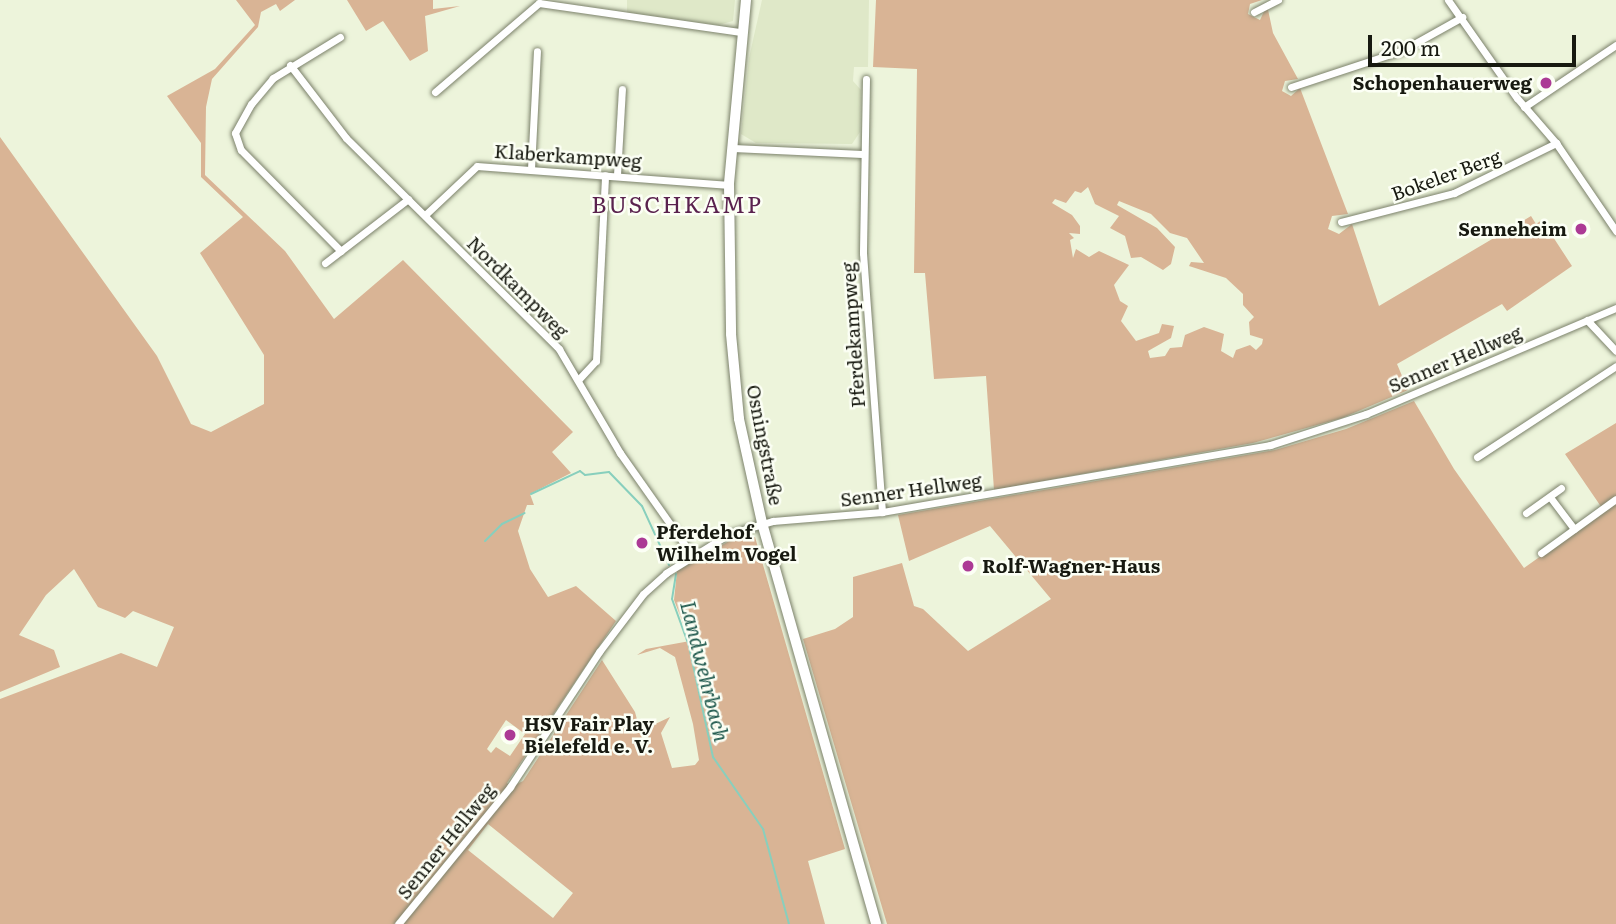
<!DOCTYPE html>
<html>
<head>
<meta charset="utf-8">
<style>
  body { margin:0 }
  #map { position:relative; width:1616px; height:924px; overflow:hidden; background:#edf4db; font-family:Literata,serif }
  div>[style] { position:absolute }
  .built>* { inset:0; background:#dfe8c8 }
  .green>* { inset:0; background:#d9b495 }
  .stream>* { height:2px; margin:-1px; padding:0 1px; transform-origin:1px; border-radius:1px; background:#88cfbd }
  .roads { filter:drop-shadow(0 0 2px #7b816a) drop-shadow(0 0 2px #7b816a) }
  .street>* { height:7px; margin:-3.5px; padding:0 3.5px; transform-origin:3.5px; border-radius:3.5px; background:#fff }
  .secondary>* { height:10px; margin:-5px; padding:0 5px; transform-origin:5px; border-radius:5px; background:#fff }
  .dots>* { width:19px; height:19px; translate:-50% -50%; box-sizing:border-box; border:4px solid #fcfff5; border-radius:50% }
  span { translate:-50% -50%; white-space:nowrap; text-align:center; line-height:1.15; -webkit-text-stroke:5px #fcfff5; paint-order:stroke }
  .poi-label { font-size:19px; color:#171910; font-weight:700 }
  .right { translate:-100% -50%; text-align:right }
  .left { translate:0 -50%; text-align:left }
  .street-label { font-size:19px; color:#171910 }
  .water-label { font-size:21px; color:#1e584c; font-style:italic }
  .quarter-label { font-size:23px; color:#5a224e; letter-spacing:2px }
  .scale { position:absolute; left:1368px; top:35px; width:208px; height:32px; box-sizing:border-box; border:4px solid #171910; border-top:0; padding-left:9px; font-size:21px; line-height:24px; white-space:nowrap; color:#171910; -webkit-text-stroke:5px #fcfff5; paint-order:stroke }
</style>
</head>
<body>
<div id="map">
  <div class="built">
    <div style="clip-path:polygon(627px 0,735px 0,733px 21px,718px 25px,627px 13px)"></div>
    <div style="clip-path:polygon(762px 0,869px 0,868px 67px,854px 67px,853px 81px,861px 90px,860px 132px,852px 144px,756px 143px,741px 134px,749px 58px)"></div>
  </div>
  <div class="green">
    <div style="clip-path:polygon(evenodd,236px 0,295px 0,280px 11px,276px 4px,261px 12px,258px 27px,212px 79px,206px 107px,205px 175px,285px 251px,334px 319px,403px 260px,573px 432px,552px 452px,571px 473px,530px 494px,534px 505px,527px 505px,518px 531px,530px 569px,548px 597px,576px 586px,616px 621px,507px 783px,511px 787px,523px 781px,602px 660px,635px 712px,644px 746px,650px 744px,647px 732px,651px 726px,670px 717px,661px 733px,672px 768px,695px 765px,699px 760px,693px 724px,675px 657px,660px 648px,637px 655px,646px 649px,690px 641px,674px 600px,677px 571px,736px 537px,755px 537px,845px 849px,808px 861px,825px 924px,0 924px,0 699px,121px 653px,157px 667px,174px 627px,133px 611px,125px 618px,98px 607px,74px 569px,46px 595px,19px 635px,54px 650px,60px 667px,0 692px,0 137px,157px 356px,191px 424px,211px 432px,264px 404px,264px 355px,200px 253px,243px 217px,201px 177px,201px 143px,167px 96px,215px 69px,255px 25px,236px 0,506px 720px,525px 734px,510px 756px,496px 747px,491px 753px,487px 749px,506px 720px,236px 0,488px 824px,573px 893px,553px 918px,468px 850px,488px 824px)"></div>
    <div style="clip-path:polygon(347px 0,433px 0,433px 9px,460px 6px,425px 16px,428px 51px,410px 61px,383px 21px,366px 31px)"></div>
    <div style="clip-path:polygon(evenodd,876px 0,1262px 0,1250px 4px,1248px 14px,1260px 20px,1267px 5px,1273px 33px,1298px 79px,1285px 81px,1282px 91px,1291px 96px,1300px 88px,1348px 214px,1332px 216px,1328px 229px,1339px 234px,1352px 224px,1379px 306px,1531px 216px,1536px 224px,1542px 220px,1572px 266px,1507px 311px,1502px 304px,1397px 364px,1408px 390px,1342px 418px,1253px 443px,994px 490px,986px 376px,934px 379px,925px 273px,914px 273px,917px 69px,873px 67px,876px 0,1088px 187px,1095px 204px,1119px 216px,1110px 228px,1125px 236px,1131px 258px,1141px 257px,1163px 270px,1171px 264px,1175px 247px,1157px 228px,1117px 205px,1119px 201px,1151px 214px,1170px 233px,1187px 238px,1204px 263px,1191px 262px,1189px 266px,1226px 278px,1243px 294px,1243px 305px,1254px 317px,1249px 322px,1250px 335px,1263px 339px,1262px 344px,1256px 350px,1250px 345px,1236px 350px,1233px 358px,1221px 351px,1224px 334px,1204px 327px,1185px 335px,1182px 347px,1170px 348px,1165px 356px,1150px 358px,1148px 351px,1171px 338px,1174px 326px,1162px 324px,1159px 333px,1136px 341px,1121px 321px,1128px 306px,1120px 301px,1114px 285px,1129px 265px,1099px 251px,1089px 257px,1076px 249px,1073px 258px,1070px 240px,1074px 238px,1069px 233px,1080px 234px,1080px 226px,1072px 215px,1052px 203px,1055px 199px,1066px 203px,1075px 191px,1081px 193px,1088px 187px)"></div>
    <div style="clip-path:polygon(1414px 401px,1454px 469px,1524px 568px,1604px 511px,1565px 454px,1616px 423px,1616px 924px,887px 924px,803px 639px,835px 629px,853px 617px,853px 577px,902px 563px,914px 606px,923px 609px,968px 651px,1051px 599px,990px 526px,909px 561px,898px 515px,1275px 450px,1346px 429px)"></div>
  </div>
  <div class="stream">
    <div style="left:531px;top:494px;width:54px;rotate:-25.1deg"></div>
    <div style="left:580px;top:471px;width:6px;rotate:39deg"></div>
    <div style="left:585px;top:475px;width:24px;rotate:-7deg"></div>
    <div style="left:609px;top:472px;width:47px;rotate:45.9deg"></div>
    <div style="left:642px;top:506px;width:65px;rotate:65.4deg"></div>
    <div style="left:485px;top:541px;width:24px;rotate:-45deg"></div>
    <div style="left:502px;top:524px;width:25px;rotate:-26deg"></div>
    <div style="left:676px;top:574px;width:25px;rotate:99deg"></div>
    <div style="left:672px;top:599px;width:50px;rotate:70.1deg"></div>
    <div style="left:689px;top:646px;width:114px;rotate:77.8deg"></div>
    <div style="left:713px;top:757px;width:88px;rotate:55.2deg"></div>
    <div style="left:763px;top:829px;width:98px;rotate:74.7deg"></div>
  </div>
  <div class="roads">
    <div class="street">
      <div style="left:1448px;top:0;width:120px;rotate:54.9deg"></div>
      <div style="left:1517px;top:98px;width:60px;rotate:49.1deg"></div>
      <div style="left:1556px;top:143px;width:107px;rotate:55.7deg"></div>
      <div style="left:1254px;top:12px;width:27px;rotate:-27deg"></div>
      <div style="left:340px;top:37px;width:79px;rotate:148.5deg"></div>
      <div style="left:273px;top:78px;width:34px;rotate:130deg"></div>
      <div style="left:251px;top:104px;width:33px;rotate:119deg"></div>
      <div style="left:235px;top:133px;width:18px;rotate:71deg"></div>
      <div style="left:241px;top:150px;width:142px;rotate:45.3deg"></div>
      <div style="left:290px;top:65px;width:92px;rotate:52.5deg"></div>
      <div style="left:346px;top:138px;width:300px;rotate:44.7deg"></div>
      <div style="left:559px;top:349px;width:121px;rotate:59.6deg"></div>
      <div style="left:620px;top:453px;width:125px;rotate:54.8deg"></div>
      <div style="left:866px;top:79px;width:174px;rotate:91deg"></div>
      <div style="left:863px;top:253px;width:260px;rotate:85.8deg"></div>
      <div style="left:1291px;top:87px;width:118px;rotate:-18.3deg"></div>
      <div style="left:1403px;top:50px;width:68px;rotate:-29.2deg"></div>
      <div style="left:435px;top:92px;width:137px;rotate:-40.6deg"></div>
      <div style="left:539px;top:3px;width:204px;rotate:8.2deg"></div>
      <div style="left:1524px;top:107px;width:111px;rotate:-34deg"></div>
      <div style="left:731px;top:148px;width:133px;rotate:2.6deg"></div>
      <div style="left:531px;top:169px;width:118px;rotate:-87.1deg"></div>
      <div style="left:617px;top:175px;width:86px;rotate:-86.7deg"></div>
      <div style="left:425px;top:215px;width:71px;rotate:-43.3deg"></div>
      <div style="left:477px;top:166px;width:253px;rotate:4.3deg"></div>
      <div style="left:1341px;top:222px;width:117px;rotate:-14.4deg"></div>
      <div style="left:1454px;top:193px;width:114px;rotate:-26.1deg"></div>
      <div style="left:325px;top:263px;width:105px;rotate:-37.6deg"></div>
      <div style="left:1587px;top:320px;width:42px;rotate:46.9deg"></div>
      <div style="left:578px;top:380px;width:26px;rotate:-47deg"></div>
      <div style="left:596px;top:361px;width:186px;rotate:-87.2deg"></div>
      <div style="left:1477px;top:457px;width:166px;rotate:-33.2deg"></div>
      <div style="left:1550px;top:497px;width:40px;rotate:53deg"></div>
      <div style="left:1526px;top:513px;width:43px;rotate:-35.5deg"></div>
      <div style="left:1541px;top:553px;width:92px;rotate:-35.8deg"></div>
      <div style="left:398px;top:924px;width:177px;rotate:-50.7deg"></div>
      <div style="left:510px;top:787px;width:162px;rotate:-56.6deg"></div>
      <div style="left:599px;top:652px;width:73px;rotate:-52.8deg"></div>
      <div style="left:643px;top:594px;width:31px;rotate:-42deg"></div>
      <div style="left:666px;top:573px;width:74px;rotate:-31.8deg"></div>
      <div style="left:729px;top:534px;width:46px;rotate:-16.5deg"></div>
      <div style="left:773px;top:521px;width:109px;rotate:-4.7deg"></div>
      <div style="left:882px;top:512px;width:394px;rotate:-9.8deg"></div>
      <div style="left:1270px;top:445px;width:101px;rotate:-17.9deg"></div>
      <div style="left:1366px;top:414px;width:272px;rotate:-23deg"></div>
    </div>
    <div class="secondary">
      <div style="left:746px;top:0;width:186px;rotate:95.3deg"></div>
      <div style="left:729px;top:185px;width:149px;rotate:89.2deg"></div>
      <div style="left:731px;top:334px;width:85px;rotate:84.6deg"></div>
      <div style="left:739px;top:419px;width:107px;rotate:77.5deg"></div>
      <div style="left:762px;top:523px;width:417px;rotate:74.1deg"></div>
    </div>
  </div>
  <div class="dots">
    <div style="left:1546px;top:83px;background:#ac3a95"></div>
    <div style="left:1581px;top:229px;background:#ac3a95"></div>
    <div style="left:642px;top:543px;background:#ac3a95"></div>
    <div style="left:968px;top:566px;background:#ac3a95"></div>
    <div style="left:510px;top:735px;background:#ac3a95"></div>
  </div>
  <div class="poi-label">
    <span class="right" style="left:1532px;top:83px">Schopenhauerweg</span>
    <span class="right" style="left:1567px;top:229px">Senneheim</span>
    <span class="left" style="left:656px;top:543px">Pferdehof<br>Wilhelm Vogel</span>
    <span class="left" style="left:982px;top:566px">Rolf-Wagner-Haus</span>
    <span class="left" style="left:524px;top:735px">HSV Fair Play<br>Bielefeld e. V.</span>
  </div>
  <div class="street-label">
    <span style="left:568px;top:156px;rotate:4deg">Klaberkampweg</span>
    <span style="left:1446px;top:175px;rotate:-20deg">Bokeler Berg</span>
    <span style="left:518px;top:287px;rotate:45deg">Nordkampweg</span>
    <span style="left:853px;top:335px;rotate:-94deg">Pferdekampweg</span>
    <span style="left:1455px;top:359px;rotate:-23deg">Senner Hellweg</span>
    <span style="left:765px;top:445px;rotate:79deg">Osningstraße</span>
    <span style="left:911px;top:490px;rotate:-8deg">Senner Hellweg</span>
    <span style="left:446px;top:841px;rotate:-51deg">Senner Hellweg</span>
  </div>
  <div class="water-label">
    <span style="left:706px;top:671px;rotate:76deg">Landwehrbach</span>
  </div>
  <div class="quarter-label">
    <span style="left:677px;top:203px">BUSCHKAMP</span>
  </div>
  <div class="scale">200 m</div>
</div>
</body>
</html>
